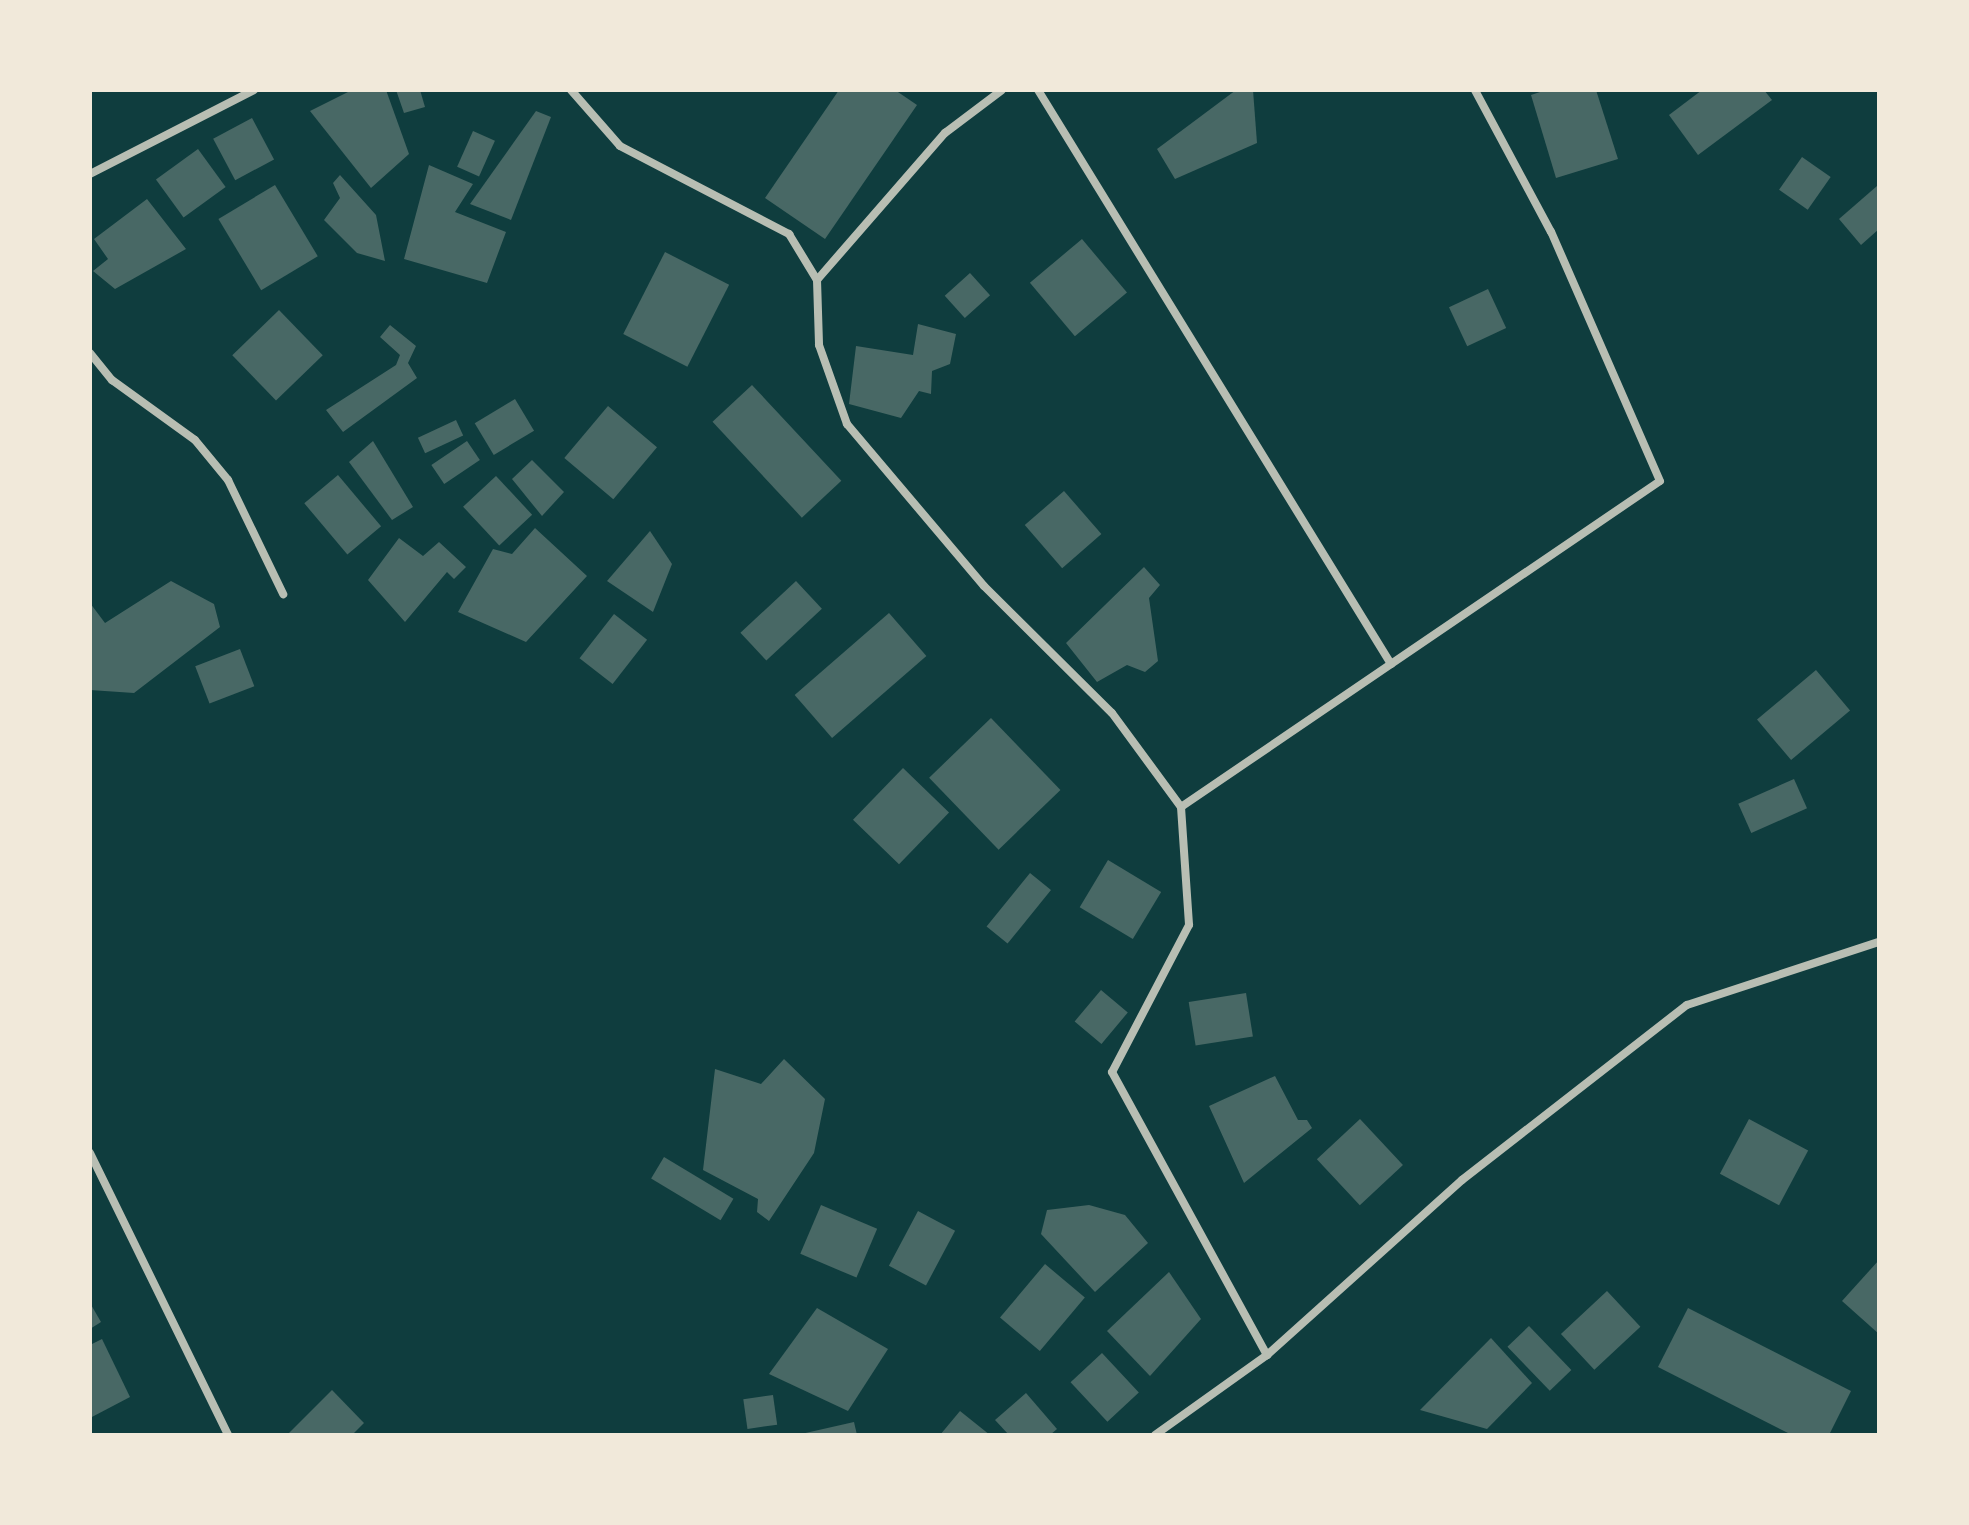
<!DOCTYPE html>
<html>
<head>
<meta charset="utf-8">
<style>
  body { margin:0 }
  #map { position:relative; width:1969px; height:1525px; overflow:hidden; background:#0f3d3e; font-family:Rubik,sans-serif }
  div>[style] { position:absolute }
  .building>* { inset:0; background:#486865; transform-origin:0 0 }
  .minor>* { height:8px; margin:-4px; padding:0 4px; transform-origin:4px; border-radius:4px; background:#b8beb3 }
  span { translate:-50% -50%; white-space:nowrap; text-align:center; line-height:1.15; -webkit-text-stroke:7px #f1e9da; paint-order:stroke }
  .frame { position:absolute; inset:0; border:92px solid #f1e9da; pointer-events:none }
</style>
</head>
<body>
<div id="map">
  <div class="building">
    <div style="clip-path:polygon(352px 90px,386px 90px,409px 154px,371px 188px,310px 111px)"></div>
    <div style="clip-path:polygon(396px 90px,420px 90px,425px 107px,404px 113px)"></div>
    <div style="clip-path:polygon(839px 90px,895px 90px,917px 105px,825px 239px,765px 198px)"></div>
    <div style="clip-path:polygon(1236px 90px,1253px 90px,1257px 143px,1175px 179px,1157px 149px)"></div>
    <div style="clip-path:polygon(1546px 90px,1596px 90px,1618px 159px,1556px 178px,1531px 95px)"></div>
    <div style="clip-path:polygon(1702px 90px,1764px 90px,1772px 100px,1698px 155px,1669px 115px)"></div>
    <div style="clip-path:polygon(536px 111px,551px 117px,511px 220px,470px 204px)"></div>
    <div style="left:252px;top:118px;width:47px;height:44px;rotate:62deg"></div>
    <div style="left:473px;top:131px;width:24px;height:39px;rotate:24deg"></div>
    <div style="left:198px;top:149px;width:47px;height:52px;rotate:54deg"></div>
    <div style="left:1802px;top:157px;width:35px;height:40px;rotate:35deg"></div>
    <div style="clip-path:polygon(429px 165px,473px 184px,455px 212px,506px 232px,487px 283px,404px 259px)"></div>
    <div style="clip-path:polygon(340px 175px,376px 215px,385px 261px,357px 253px,324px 220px,340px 198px,333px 183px)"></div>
    <div style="left:275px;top:185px;width:83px;height:66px;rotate:59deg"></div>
    <div style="clip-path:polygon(1877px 186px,1879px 229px,1861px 245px,1839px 219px)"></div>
    <div style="clip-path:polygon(147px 199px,186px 249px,115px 289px,93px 271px,108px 259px,94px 239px)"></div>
    <div style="left:1082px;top:239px;width:70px;height:68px;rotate:50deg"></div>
    <div style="left:665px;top:252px;width:72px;height:92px;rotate:27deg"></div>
    <div style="left:970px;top:273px;width:30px;height:34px;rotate:48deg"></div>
    <div style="left:1488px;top:289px;width:43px;height:43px;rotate:65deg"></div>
    <div style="left:279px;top:310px;width:63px;height:65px;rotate:46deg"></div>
    <div style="clip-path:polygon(918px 324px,956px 334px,950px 364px,932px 371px,931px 394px,919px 391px,901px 418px,849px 404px,856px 346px,913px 355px)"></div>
    <div style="clip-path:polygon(390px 325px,416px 346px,408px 363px,417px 378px,343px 432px,326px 410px,396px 365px,400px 355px,380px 337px)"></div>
    <div style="left:752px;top:385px;width:131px;height:54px;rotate:47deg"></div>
    <div style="left:515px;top:399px;width:37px;height:47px;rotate:59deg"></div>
    <div style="left:608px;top:406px;width:64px;height:68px;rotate:40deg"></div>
    <div style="left:456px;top:420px;width:17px;height:42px;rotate:65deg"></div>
    <div style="clip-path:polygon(373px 441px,413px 507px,392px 520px,349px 462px)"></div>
    <div style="left:467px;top:441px;width:23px;height:43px;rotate:56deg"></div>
    <div style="clip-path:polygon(532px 460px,564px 492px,542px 516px,512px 479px)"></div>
    <div style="left:338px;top:475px;width:67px;height:44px;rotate:50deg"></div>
    <div style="left:496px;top:476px;width:53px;height:45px;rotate:47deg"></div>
    <div style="left:1064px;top:491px;width:57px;height:52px;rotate:49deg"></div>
    <div style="clip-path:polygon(535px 528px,587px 576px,526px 642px,458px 612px,493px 549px,512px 554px)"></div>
    <div style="clip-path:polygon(650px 531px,672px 564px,653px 612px,607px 581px)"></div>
    <div style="clip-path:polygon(399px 538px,423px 556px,439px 542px,466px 567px,454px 579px,447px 572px,405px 622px,368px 580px)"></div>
    <div style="clip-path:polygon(1144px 567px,1160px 585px,1149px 598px,1158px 661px,1145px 672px,1127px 665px,1097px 682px,1066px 643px)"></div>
    <div style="clip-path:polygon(171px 581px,214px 604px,220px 627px,134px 693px,90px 690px,90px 603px,105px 623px)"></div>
    <div style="left:796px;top:581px;width:38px;height:76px;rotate:47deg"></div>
    <div style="left:889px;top:613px;width:57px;height:125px;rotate:49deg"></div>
    <div style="left:614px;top:614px;width:42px;height:56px;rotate:38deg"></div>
    <div style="left:240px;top:649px;width:40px;height:48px;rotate:69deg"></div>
    <div style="left:1816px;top:670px;width:53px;height:77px;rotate:50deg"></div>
    <div style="left:991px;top:718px;width:100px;height:86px;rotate:46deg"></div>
    <div style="left:903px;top:768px;width:64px;height:72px;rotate:44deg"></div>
    <div style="left:1794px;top:779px;width:32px;height:61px;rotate:66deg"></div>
    <div style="left:1108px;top:860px;width:62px;height:55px;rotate:31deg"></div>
    <div style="left:1030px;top:873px;width:27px;height:69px;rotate:39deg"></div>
    <div style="left:1101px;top:990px;width:35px;height:41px;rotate:40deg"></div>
    <div style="left:1246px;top:993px;width:44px;height:58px;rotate:81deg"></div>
    <div style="clip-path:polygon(784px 1059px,825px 1099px,814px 1153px,769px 1221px,757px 1212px,758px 1199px,703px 1170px,715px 1069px,761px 1084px)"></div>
    <div style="clip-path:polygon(1275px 1076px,1298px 1120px,1307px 1120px,1312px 1128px,1244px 1183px,1209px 1106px)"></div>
    <div style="left:1360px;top:1119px;width:63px;height:59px;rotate:47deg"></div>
    <div style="left:1749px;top:1119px;width:67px;height:62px;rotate:28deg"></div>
    <div style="left:664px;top:1157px;width:81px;height:25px;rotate:31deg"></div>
    <div style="left:821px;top:1205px;width:61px;height:53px;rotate:23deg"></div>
    <div style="clip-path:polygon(1089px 1205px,1125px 1215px,1148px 1243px,1095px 1292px,1041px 1234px,1047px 1210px)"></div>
    <div style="left:918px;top:1211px;width:42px;height:62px;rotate:28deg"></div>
    <div style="clip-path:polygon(1879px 1260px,1879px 1334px,1842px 1301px)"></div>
    <div style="left:1045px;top:1264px;width:52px;height:70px;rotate:40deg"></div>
    <div style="clip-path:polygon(1169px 1272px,1201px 1319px,1150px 1376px,1107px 1331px)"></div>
    <div style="left:1607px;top:1291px;width:49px;height:63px;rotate:47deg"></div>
    <div style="clip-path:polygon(90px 1303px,101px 1322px,90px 1329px)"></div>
    <div style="clip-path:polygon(817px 1308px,888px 1349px,848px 1411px,769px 1374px)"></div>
    <div style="clip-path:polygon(1688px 1308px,1851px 1391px,1829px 1435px,1792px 1435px,1658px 1367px)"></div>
    <div style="left:1529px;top:1326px;width:61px;height:30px;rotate:46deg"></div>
    <div style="clip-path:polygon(1491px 1338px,1532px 1383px,1487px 1429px,1420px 1410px)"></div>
    <div style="clip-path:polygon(102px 1339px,130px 1397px,90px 1418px,90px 1345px)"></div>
    <div style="left:1102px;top:1353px;width:54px;height:43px;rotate:47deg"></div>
    <div style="clip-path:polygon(332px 1390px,364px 1423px,352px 1435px,287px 1435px)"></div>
    <div style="clip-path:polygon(1026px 1393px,1057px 1429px,1050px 1435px,1009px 1435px,995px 1420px)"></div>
    <div style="left:773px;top:1395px;width:30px;height:30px;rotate:82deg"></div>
    <div style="clip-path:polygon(960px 1411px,990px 1435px,940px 1435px)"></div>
    <div style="clip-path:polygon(854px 1422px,857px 1435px,801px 1435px,801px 1434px)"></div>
  </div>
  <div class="minor">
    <div style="left:571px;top:90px;width:74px;rotate:48.8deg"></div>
    <div style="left:620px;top:146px;width:191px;rotate:27.5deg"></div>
    <div style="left:789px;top:234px;width:54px;rotate:58.7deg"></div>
    <div style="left:817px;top:280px;width:65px;rotate:88.2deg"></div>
    <div style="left:819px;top:345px;width:84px;rotate:70.5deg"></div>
    <div style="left:847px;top:424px;width:212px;rotate:49.8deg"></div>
    <div style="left:984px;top:586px;width:180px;rotate:44.8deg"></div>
    <div style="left:1112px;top:713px;width:117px;rotate:53.7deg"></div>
    <div style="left:1181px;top:807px;width:118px;rotate:86.1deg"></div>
    <div style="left:1189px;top:925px;width:166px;rotate:117.6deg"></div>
    <div style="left:1112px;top:1072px;width:323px;rotate:61.3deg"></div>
    <div style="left:1038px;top:90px;width:674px;rotate:58.41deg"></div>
    <div style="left:90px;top:174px;width:184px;rotate:-27.1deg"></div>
    <div style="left:817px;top:280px;width:195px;rotate:-49deg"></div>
    <div style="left:945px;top:133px;width:71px;rotate:-37deg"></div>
    <div style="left:90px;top:353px;width:35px;rotate:51deg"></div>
    <div style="left:112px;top:380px;width:102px;rotate:35.9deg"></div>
    <div style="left:195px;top:440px;width:52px;rotate:50.5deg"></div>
    <div style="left:228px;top:480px;width:127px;rotate:64.2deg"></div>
    <div style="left:1181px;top:807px;width:579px;rotate:-34.24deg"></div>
    <div style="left:1660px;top:481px;width:272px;rotate:-113.6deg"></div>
    <div style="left:1551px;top:232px;width:161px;rotate:-118.2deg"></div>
    <div style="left:90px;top:1153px;width:314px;rotate:63.9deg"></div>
    <div style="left:1155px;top:1435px;width:138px;rotate:-35.5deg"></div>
    <div style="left:1267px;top:1355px;width:262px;rotate:-41.9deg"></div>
    <div style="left:1462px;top:1180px;width:285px;rotate:-37.9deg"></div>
    <div style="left:1687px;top:1005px;width:202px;rotate:-18.2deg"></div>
  </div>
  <div class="frame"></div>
</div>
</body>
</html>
